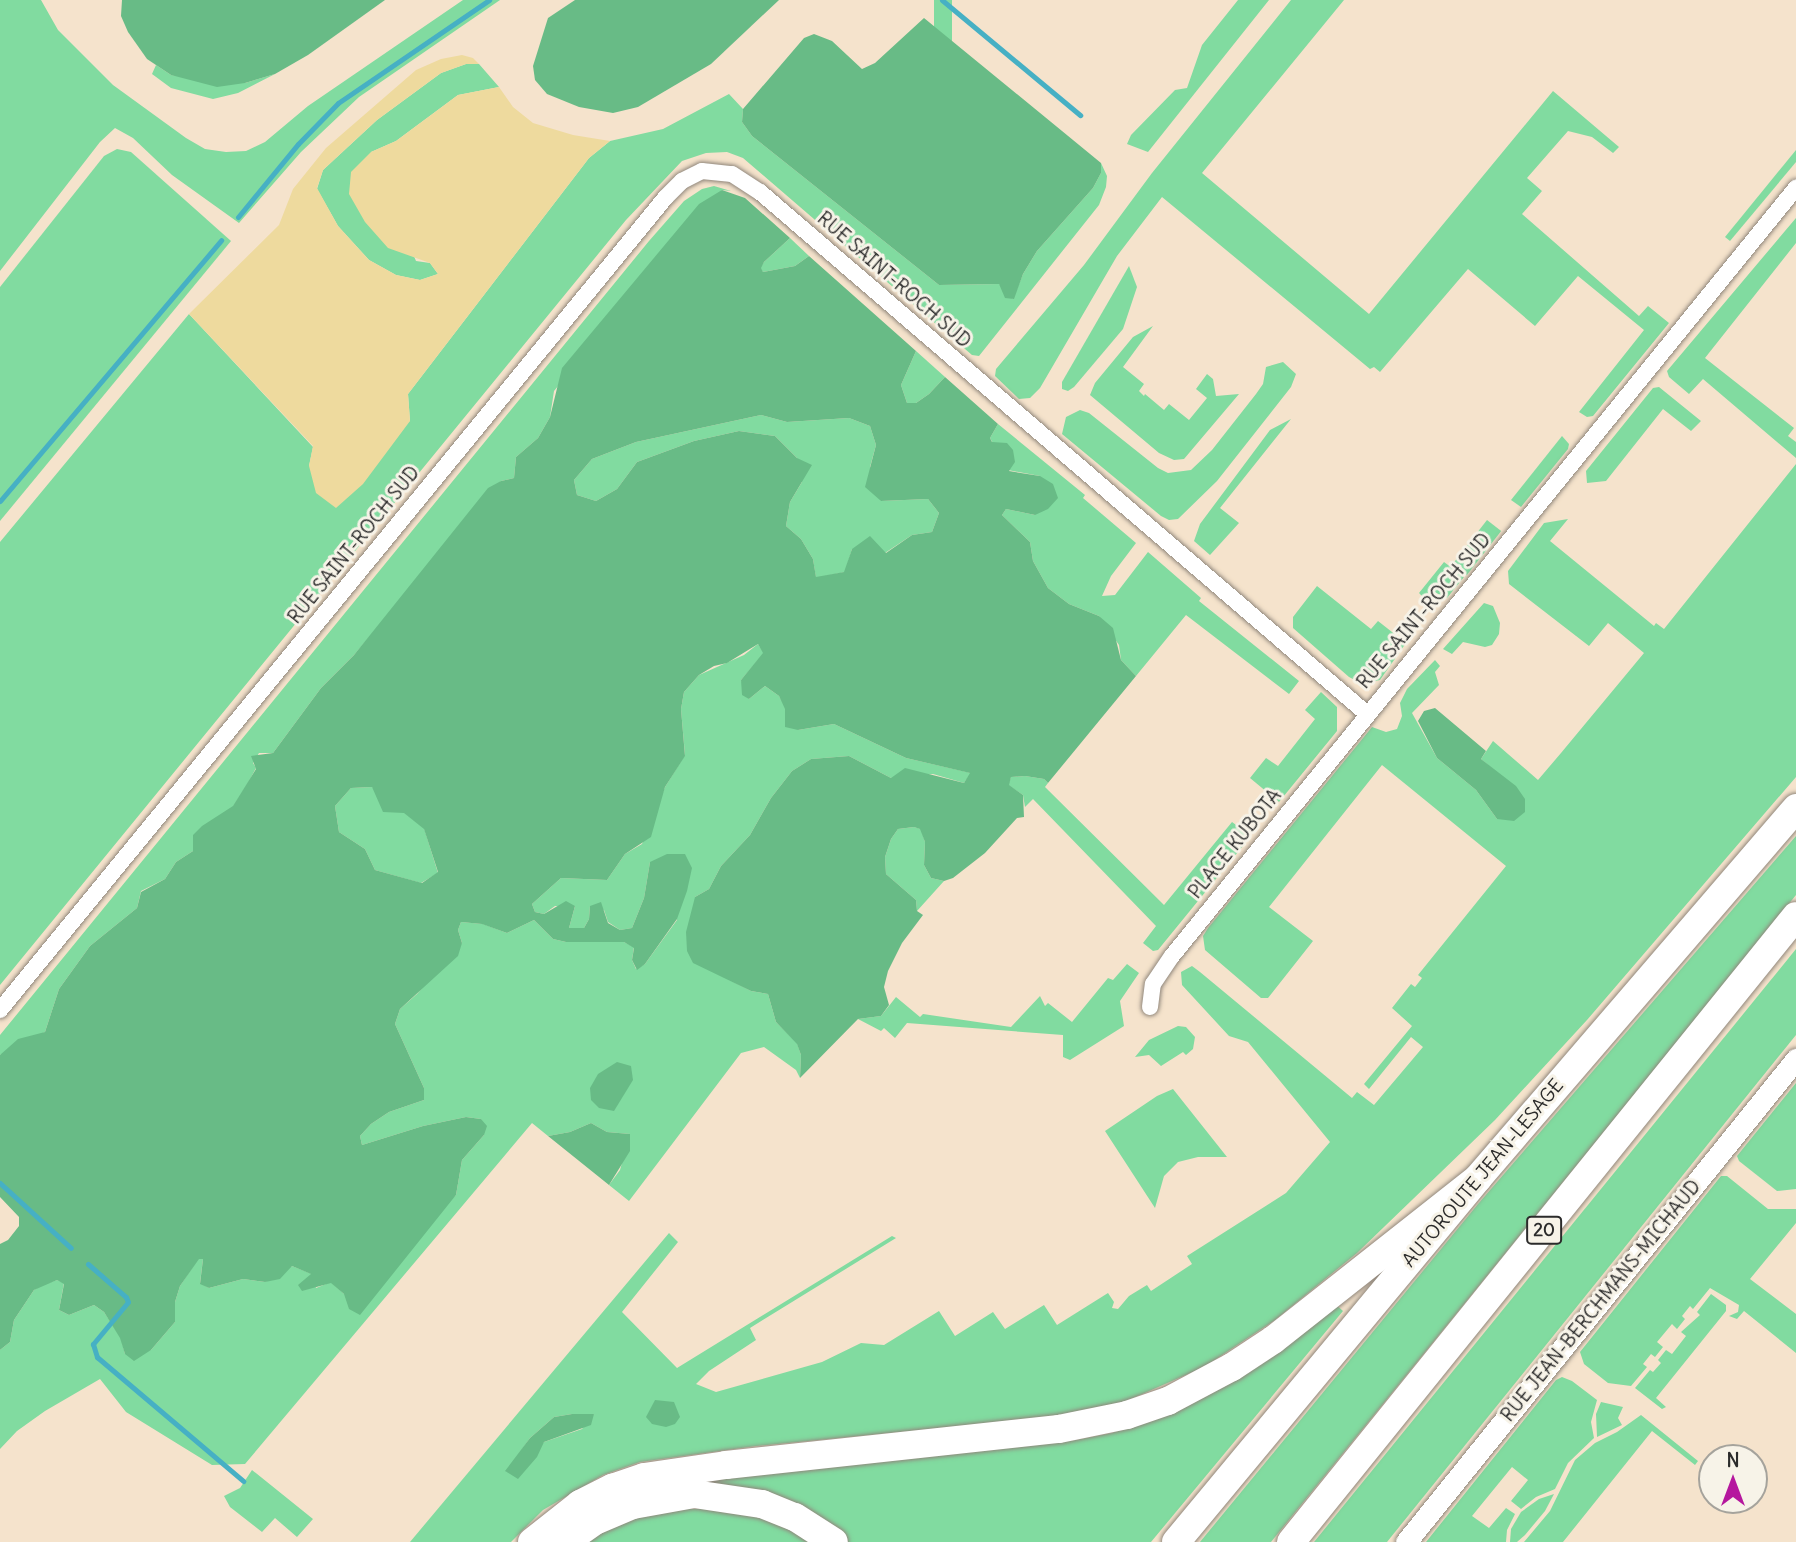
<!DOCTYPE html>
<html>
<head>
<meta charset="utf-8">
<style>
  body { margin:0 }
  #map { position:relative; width:1796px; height:1542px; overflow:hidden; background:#f5e3cc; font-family:Delius,sans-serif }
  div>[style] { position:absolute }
  .green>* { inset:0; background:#81dba0; transform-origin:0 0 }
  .forest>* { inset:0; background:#68bb86 }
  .sand>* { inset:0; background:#eeda9e }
  .stream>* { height:5px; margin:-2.5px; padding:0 2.5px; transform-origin:2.5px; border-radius:2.5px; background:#46b0c4 }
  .roads { filter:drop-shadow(0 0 2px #90877c) drop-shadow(0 0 2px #90877c) }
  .street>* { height:16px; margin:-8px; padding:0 8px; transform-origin:8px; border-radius:8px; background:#fff }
  .secondary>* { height:21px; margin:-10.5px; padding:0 10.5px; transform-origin:10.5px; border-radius:10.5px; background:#fff }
  .highway>* { height:28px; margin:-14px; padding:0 14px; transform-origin:14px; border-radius:14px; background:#fff }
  span { translate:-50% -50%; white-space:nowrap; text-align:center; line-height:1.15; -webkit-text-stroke:6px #f7f3e8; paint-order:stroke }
  .shield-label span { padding:2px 5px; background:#f7f3e8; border:2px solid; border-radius:5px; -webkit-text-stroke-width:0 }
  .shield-label { font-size:18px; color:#2b2b2b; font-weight:700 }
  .street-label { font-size:19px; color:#2b2b2b }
  .north { position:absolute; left:1698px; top:1444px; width:70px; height:70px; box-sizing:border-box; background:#f7f3e8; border:2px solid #a5a39c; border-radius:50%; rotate:0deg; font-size:19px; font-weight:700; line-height:28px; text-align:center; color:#2b2b2b }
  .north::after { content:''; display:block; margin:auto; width:24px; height:32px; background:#b5179e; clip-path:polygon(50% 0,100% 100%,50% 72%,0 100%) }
</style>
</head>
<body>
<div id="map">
  <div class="green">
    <div style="clip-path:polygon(0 0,41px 0,58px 30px,113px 85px,186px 138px,205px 149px,226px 152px,246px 151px,265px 142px,308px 106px,463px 0,500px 0,359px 97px,301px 152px,239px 223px,172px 175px,133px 138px,115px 128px,100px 142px,0 271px)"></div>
    <div style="left:934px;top:0;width:18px;height:192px"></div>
    <div style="clip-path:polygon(1238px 0,1269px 0,1148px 152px,1127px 144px,1131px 135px,1175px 90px,1187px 88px,1202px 45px)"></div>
    <div style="clip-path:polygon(1291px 0,1344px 0,1202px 173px,1369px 314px,1553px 91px,1619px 147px,1613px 153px,1592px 137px,1568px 131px,1527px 178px,1542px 191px,1522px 214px,1639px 316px,1648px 306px,1669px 323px,1593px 416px,1587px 417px,1579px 412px,1644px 330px,1578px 276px,1535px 326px,1468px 269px,1380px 372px,1374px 367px,1370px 369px,1162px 197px,1117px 256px,1040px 388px,1030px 398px,1019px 399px,995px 376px,996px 369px,1084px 265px,1152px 173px)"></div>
    <div style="clip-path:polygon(466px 64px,479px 64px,499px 87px,458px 95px,396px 141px,371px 152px,416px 261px,430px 263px,438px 274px,420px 280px,396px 275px,369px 260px,338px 226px,317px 189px,323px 170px,377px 120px,441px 73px)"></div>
    <div style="clip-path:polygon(156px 65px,171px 75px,245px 83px,275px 74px,238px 93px,213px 99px,171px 88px,152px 74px)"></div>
    <div style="clip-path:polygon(729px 94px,743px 109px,742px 122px,752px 136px,939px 285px,999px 284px,1013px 299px,1023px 274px,1037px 251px,1093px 188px,1101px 173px,1101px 163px,1107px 176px,1106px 187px,1099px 205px,979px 356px,972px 355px,743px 158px,727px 152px,706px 153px,682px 161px,626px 220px,0 985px,0 542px,189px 314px,313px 447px,309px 466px,410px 421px,408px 394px,589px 158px,610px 141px,663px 129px)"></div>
    <div style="clip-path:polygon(117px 149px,131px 152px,231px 241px,0 521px,0 287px,104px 156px)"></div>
    <div style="clip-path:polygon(1796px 150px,1796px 162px,1730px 241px,1725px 237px)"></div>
    <div style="clip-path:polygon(714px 186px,731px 191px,722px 190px,554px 391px,550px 417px,538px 438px,516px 457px,514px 478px,501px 481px,354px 655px,321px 688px,273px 753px,259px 753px,253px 763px,256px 768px,248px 783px,233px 807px,219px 816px,193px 851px,176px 862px,165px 879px,141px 891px,137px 908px,90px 946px,59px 989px,45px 1032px,0 1055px,0 1035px,649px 241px,684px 201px,702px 189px)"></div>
    <div style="clip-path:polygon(1796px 218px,1796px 243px,1705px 358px,1794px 428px,1788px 436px,1796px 442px,1796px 458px,1703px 379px,1689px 394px,1669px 377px,1667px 371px)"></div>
    <div style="clip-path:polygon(790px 238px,809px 256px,795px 266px,763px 272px,760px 268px,764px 262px)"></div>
    <div style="clip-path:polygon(1129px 266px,1137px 287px,1123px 329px,1074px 387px,1068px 391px,1062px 389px,1062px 382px)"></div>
    <div style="clip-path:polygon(1153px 326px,1123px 367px,1144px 384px,1139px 391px,1144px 396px,1145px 394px,1164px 410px,1169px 404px,1189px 420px,1207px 398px,1196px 389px,1207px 374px,1213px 379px,1216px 396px,1239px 394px,1184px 459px,1174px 460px,1159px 453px,1090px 395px,1095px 383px,1133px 337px)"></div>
    <div style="clip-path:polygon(916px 351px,945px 377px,929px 394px,916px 403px,907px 403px,901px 385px)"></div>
    <div style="clip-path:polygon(1283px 362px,1296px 374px,1291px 387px,1217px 481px,1178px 519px,1169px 520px,1161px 516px,1062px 434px,1066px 417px,1080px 410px,1089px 413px,1158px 468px,1168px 473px,1191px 470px,1212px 450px,1256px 394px,1263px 384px,1266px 367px)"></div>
    <div style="clip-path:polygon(1659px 387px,1701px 421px,1691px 431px,1663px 409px,1606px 481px,1587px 483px,1586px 471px,1653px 388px)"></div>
    <div style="clip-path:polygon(761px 415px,787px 422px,849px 418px,870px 426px,876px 445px,870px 467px,881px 501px,928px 499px,939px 513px,932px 532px,912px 535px,885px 553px,852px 549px,845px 572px,816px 578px,813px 559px,801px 539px,786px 526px,790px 502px,802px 482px,797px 458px,775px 436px,739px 431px,694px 441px,637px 462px,617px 489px,596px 501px,577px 495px,574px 480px,592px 459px,636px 442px)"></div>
    <div style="clip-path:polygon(1291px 419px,1220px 508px,1239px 523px,1210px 555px,1194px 541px,1200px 524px,1270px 430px)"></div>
    <div style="clip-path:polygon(998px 424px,1085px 495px,1083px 498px,1136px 543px,1111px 576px,1102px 596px,1115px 595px,1148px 552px,1201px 598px,1199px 601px,1299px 681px,1289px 694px,1186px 615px,1136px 676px,1121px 660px,1119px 645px,1099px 616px,1069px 604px,1048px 588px,1033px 561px,1030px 542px,1002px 515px,1006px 509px,1035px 515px,1040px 476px,1008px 470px,990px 438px)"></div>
    <div style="clip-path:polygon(1562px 436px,1569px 444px,1568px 449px,1521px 507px,1511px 500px)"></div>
    <div style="clip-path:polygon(evenodd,1796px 464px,1796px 777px,1587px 1020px,1495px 1120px,1357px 1253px,1275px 1320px,1204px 1367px,1124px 1402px,1084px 1414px,756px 1446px,640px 1462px,603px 1475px,543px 1510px,511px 1542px,410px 1542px,669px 1233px,678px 1242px,622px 1312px,677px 1368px,892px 1236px,896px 1238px,750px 1328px,756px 1340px,709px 1371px,696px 1384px,716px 1392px,822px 1362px,861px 1343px,884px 1345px,939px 1311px,955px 1336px,993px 1312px,1005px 1329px,1044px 1305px,1057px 1325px,1108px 1293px,1114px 1302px,1112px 1308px,1118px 1309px,1129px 1296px,1147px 1285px,1151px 1291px,1192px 1264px,1187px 1256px,1286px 1193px,1330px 1142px,1248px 1042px,1229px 1036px,1182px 985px,1181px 972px,1192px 966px,1200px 972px,1352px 1098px,1357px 1092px,1374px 1105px,1423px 1047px,1411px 1037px,1369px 1089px,1364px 1084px,1412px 1026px,1392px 1008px,1411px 984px,1415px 987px,1422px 978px,1418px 975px,1506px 866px,1382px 765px,1269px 907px,1313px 941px,1268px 998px,1261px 998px,1205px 950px,1203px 936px,1208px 928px,1372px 727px,1386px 732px,1397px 729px,1402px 716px,1400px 703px,1407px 689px,1435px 660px,1440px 666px,1435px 672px,1439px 685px,1412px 713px,1437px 758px,1476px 790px,1497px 819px,1494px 770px,1481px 759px,1493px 741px,1538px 780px,1561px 753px,1644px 653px,1608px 623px,1589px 646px,1509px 584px,1508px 571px,1544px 523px,1568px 519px,1550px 541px,1654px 626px,1656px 623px,1664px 629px,1796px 464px,572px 1414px,594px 1414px,582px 1429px,544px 1442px,506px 1472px,530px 1438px,554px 1417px,572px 1414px)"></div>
    <div style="left:1487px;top:520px;width:18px;height:56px;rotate:38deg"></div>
    <div style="clip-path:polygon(1444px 562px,1464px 577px,1447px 598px,1434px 592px,1425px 599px,1419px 593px)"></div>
    <div style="clip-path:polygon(1317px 586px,1371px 629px,1378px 621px,1406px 643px,1380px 680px,1363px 684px,1349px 677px,1293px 628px,1293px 617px)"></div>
    <div style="clip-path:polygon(1484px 603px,1493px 606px,1500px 623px,1499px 634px,1492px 645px,1485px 647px,1463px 642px,1452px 654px,1443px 649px)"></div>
    <div style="clip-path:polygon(758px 644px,764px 653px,741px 680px,749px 699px,765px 686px,779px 696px,798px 730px,834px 724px,906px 758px,971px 773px,964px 783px,933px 774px,891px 778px,849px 756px,811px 759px,792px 771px,771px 798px,750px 835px,721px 866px,709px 889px,695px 897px,714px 972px,751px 991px,768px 994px,776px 1022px,797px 1043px,801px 1055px,800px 1078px,796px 1070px,764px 1047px,741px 1053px,629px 1201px,609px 1185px,620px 1170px,630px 1134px,607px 1132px,591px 1123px,570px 1132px,548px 1136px,532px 1123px,245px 1464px,212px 1465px,126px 1412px,100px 1379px,45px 1411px,17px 1431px,0 1449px,0 1350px,10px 1342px,14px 1320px,34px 1290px,42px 1285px,57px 1280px,64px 1283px,59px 1310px,69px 1315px,94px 1305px,104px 1312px,121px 1338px,125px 1354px,151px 1350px,175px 1322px,175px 1302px,180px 1286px,198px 1259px,203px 1259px,200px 1283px,209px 1288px,243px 1279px,265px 1282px,292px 1266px,312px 1274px,316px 1288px,331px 1282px,344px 1294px,456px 1195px,462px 1160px,484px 1135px,481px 1119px,466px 1117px,423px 1126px,362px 1145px,360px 1136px,371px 1124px,389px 1112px,424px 1100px,424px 1088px,395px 1024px,400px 1009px,417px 994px,462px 943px,458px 930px,461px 922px,483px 924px,507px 933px,534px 920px,553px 939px,566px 942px,624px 942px,634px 947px,632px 960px,636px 969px,645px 964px,677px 920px,650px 862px,644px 898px,632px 928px,620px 930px,608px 922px,604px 910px,590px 906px,589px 919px,584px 928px,569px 928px,575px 906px,555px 906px,544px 914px,535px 912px,532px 904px,561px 878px,607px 880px,625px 854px,642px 844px,665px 787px,685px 755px,681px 709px,684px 692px,699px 675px,744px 655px)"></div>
    <div style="clip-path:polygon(1321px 692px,1337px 707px,1337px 731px,1279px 802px,1250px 778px,1266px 758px,1278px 766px,1315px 719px,1305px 710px)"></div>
    <div style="clip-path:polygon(1025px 776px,1044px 779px,1048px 783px,1045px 787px,1164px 905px,1232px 822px,1251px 836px,1158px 950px,1153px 951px,1143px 943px,1156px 926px,1033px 799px,1025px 807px,1023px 795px,1008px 785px,1011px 777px)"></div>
    <div style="clip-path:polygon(372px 787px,424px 828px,438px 873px,421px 883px,375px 870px,365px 849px,339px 832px,335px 806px,351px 788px)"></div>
    <div style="clip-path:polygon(914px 827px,921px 829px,925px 842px,924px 865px,931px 878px,944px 881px,917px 911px,916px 900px,886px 874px,885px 857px,891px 839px,898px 829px)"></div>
    <div style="clip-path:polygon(1796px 836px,1796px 895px,1271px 1542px,1200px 1542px,1478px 1204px)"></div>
    <div style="clip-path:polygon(1796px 949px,1796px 1035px,1387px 1542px,1314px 1542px)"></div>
    <div style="clip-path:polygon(1127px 964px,1139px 973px,1120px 1001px,1124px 1026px,1070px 1060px,1063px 1057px,1063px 1035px,907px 1023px,895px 1038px,884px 1028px,881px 1031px,858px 1019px,881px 1016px,896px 997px,920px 1017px,923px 1014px,1011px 1027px,1040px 996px,1045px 1006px,1048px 1003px,1072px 1022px,1108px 978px,1113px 980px)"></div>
    <div style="clip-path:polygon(1178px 1026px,1186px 1027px,1195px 1037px,1193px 1049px,1186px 1055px,1183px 1052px,1161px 1066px,1149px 1055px,1135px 1057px,1149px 1040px)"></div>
    <div style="clip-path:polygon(1796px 1083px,1796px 1189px,1777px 1191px,1739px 1161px,1737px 1156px)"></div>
    <div style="clip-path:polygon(1173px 1089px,1227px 1157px,1198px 1157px,1178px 1162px,1164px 1176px,1155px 1208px,1105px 1131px,1157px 1096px)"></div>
    <div style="clip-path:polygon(1721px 1176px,1727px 1176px,1768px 1209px,1796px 1209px,1796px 1223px,1750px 1279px,1796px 1314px,1796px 1353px,1744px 1311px,1737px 1319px,1729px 1316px,1738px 1312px,1739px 1305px,1710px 1288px,1693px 1309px,1690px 1306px,1682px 1316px,1685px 1319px,1677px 1329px,1672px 1324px,1657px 1342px,1663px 1347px,1655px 1357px,1651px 1354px,1643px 1364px,1647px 1367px,1631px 1386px,1608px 1383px,1584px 1364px,1580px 1352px)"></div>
    <div style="clip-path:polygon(1711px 1294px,1726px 1305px,1726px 1311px,1656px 1398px,1666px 1407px,1662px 1409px,1635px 1388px,1650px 1370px,1653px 1372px,1661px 1363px,1658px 1360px,1666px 1350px,1672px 1354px,1686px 1336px,1681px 1332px,1700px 1315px,1697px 1312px)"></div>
    <div style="clip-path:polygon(1333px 1302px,1343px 1311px,1151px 1542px,848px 1542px,832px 1528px,761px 1492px,649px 1484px,1076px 1440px,1112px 1433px,1149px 1420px)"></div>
    <div style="clip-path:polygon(1562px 1377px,1572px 1381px,1597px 1400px,1591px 1422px,1594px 1438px,1568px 1463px,1555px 1489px,1536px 1497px,1521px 1509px,1511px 1501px,1528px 1480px,1512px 1467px,1472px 1516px,1489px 1528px,1506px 1508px,1515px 1514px,1507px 1530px,1506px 1542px,1426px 1542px,1556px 1380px)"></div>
    <div style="clip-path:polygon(1601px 1402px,1623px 1407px,1618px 1418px,1622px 1425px,1597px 1437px,1596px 1414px)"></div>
    <div style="clip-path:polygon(1641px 1415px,1698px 1461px,1695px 1465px,1652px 1431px,1563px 1542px,1524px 1542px,1550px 1511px,1575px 1460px,1595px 1443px,1617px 1432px)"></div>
    <div style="clip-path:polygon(252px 1470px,313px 1519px,297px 1537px,275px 1518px,262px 1532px,230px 1507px,224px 1496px,240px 1488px)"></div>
    <div style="clip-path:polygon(1554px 1494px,1545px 1511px,1525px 1535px,1517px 1542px,1510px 1542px,1511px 1529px,1521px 1512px,1539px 1499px)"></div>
    <div style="clip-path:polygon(681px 1509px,717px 1509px,757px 1516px,792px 1529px,811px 1542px,587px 1542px,605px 1530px,644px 1514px)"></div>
  </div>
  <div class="forest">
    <div style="clip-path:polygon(122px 0,385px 0,308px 55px,275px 74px,245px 83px,217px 87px,171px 75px,147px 59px,128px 32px,121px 16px)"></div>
    <div style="clip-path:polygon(575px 0,779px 0,711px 64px,638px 107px,613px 113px,579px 107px,547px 94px,535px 80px,533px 66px,548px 18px)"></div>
    <div style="clip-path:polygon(924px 18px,1101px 163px,1101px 173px,1093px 188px,1037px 251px,1023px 274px,1014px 299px,1005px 298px,999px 284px,939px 285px,752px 136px,742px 122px,743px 109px,804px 38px,814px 34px,832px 41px,862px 69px,875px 63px)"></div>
    <div style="clip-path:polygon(evenodd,722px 190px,745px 198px,790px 238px,764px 262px,761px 268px,763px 272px,795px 266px,809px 256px,916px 351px,901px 385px,907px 403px,916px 403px,929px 394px,945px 377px,998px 424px,990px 438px,992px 442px,1007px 443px,1013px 450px,1015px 462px,1009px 471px,1040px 476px,1053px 484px,1058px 498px,1048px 509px,1035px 515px,1006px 509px,1002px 515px,1030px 542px,1033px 561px,1048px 588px,1069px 604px,1099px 616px,1113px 628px,1121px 660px,1136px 676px,1048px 783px,1044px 779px,1025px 776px,1011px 777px,1009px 785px,1023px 795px,1024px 817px,1017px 818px,985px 853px,953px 878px,944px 881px,931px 878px,924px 865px,925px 842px,920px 829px,914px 827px,898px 829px,891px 839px,885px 857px,886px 874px,916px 900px,917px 911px,923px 915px,902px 943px,888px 971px,884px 987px,889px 1005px,881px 1016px,858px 1019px,800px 1078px,801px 1055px,797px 1044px,776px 1022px,768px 994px,751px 991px,693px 963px,687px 951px,686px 932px,695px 897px,709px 889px,721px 866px,750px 835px,771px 798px,792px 771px,811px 759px,849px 756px,891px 778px,905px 768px,964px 783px,970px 773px,906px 758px,834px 724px,798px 730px,785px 727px,785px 709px,779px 696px,765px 686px,749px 699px,742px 695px,741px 680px,763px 653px,758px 644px,727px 663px,714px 666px,699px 675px,684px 692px,681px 709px,685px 756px,665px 787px,651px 837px,625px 854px,607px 880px,561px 878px,532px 904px,535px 912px,544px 914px,566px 901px,575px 906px,569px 928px,584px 928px,589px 919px,590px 906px,601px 902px,608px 923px,620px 930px,632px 928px,644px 898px,650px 862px,667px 854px,685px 854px,692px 868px,687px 891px,677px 919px,645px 964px,637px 970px,632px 960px,634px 948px,624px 942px,566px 942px,553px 939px,534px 920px,507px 933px,482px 924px,461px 922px,458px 930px,462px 943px,458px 956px,400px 1009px,395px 1024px,424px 1088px,424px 1100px,389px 1112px,371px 1124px,360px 1136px,362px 1145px,423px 1126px,466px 1117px,481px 1119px,487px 1126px,484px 1135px,462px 1160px,456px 1195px,360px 1315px,349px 1309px,344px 1294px,331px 1283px,302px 1291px,298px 1285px,311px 1274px,292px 1266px,280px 1279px,265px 1282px,243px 1279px,209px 1288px,200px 1284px,203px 1259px,199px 1259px,180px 1286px,175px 1302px,175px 1322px,151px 1350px,134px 1361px,125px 1354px,120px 1338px,104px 1312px,94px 1305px,69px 1315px,59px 1310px,64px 1284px,57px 1280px,34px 1290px,14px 1320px,10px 1342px,0 1350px,0 1244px,8px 1240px,19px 1226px,19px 1217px,0 1197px,0 1055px,18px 1039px,45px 1032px,59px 989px,90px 946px,137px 908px,141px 892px,165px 879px,176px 862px,193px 851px,193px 835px,202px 826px,233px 806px,256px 769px,251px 756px,273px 753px,321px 688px,354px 655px,488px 488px,501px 481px,514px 478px,516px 457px,538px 438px,550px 417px,562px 368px,699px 204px,722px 190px,761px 415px,787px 422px,849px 418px,870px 426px,876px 445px,865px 487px,881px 501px,928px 499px,939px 513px,932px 532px,912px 535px,886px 553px,870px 536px,852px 549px,844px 572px,816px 577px,813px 559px,801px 539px,786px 526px,790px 502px,812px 465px,797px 458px,775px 436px,739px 431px,694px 441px,637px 462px,617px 489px,596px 501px,577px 495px,574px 480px,592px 459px,636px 442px,761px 415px,722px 190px,372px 787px,383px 812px,404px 813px,424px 829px,438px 872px,422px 883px,375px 870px,365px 849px,339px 832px,335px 806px,351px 788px,372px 787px)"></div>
    <div style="clip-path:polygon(1435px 708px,1486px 751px,1481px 759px,1516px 786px,1525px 799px,1525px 812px,1514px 821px,1497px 819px,1476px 790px,1437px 758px,1418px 721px,1424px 711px)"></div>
    <div style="clip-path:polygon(617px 1062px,631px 1066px,633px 1080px,614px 1111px,599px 1108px,591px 1100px,590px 1088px,598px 1074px)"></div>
    <div style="clip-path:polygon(591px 1123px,607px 1132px,630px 1134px,630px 1151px,609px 1185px,548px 1136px,570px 1132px)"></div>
    <div style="clip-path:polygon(655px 1400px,674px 1402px,680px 1417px,675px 1424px,666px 1427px,652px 1424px,646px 1417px)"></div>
    <div style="clip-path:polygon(572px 1414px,594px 1414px,591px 1425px,544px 1442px,537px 1457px,518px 1479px,505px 1471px,530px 1438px,554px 1417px)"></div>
  </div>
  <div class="sand">
    <div style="clip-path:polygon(462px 55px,473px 58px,479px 64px,466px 64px,441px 73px,377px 120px,323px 170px,317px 188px,338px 226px,369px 260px,396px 275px,420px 280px,438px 274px,430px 263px,388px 248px,365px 222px,349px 194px,351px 172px,371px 152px,396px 141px,458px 95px,499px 87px,513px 107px,533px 123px,573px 135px,610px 141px,589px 158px,408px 394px,410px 421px,363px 484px,336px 508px,316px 493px,309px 466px,313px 446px,189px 314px,279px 225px,293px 189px,326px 148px,416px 70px,441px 59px)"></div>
  </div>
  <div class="stream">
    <div style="left:942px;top:0;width:180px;rotate:39.8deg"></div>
    <div style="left:238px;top:217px;width:94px;rotate:-50.6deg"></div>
    <div style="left:298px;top:144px;width:57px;rotate:-45.7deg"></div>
    <div style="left:338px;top:103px;width:183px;rotate:-34.3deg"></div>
    <div style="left:0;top:501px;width:342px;rotate:-49.7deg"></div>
    <div style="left:0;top:1183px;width:96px;rotate:42.5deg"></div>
    <div style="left:88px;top:1264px;width:50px;rotate:41deg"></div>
    <div style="left:126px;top:1297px;width:5px;rotate:68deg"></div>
    <div style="left:128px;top:1302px;width:55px;rotate:129.8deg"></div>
    <div style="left:93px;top:1344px;width:14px;rotate:73deg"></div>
    <div style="left:97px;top:1357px;width:192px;rotate:40.3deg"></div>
  </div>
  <div class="roads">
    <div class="street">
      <div style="left:1150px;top:1007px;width:23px;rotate:-83deg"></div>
      <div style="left:1153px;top:984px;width:34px;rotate:-56deg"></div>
      <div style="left:1172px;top:956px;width:990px;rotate:-50.91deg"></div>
      <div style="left:0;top:1010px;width:1050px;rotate:-50.68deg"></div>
      <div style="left:665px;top:198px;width:24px;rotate:-45deg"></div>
      <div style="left:682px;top:181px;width:22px;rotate:-27deg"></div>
      <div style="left:702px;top:171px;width:30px;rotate:6deg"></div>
      <div style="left:732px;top:174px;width:33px;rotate:33deg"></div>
      <div style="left:760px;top:192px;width:799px;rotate:40.69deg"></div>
    </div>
    <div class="secondary">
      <div style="left:1406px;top:1542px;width:621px;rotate:-51.08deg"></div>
    </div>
    <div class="highway">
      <div style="left:532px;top:1542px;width:61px;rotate:-38.4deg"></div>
      <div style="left:580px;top:1504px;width:36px;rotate:-27deg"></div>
      <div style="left:612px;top:1488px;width:34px;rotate:-19deg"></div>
      <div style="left:644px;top:1477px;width:83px;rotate:-8.3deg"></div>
      <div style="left:726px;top:1465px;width:335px;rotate:-6.2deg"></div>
      <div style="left:1059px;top:1429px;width:69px;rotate:-11.6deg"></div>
      <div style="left:1127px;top:1415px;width:43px;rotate:-18.9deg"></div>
      <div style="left:1168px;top:1401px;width:72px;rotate:-28deg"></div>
      <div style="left:1232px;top:1367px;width:49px;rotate:-33.4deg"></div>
      <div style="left:1273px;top:1340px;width:261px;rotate:-38.3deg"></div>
      <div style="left:565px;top:1542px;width:39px;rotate:-35deg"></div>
      <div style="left:597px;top:1520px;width:39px;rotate:-23deg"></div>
      <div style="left:633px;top:1505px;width:62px;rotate:-10.2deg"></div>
      <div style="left:694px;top:1494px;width:69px;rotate:8.4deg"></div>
      <div style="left:762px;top:1504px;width:35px;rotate:22deg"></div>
      <div style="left:795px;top:1517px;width:46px;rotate:32.7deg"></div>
      <div style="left:1176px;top:1542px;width:473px;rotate:-50.3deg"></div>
      <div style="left:1478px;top:1178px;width:488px;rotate:-49.3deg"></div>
      <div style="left:1291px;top:1542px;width:804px;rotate:-51.11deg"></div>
    </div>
  </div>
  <div class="shield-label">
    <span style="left:1544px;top:1230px">20</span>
  </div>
  <div class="street-label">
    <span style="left:894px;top:280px;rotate:41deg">RUE SAINT-ROCH SUD</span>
    <span style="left:354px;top:545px;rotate:-51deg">RUE SAINT-ROCH SUD</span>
    <span style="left:1424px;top:611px;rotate:-50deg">RUE SAINT-ROCH SUD</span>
    <span style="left:1235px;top:844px;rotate:-51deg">PLACE KUBOTA</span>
    <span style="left:1483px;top:1173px;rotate:-50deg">AUTOROUTE JEAN-LESAGE</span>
    <span style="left:1601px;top:1301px;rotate:-51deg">RUE JEAN-BERCHMANS-MICHAUD</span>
  </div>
  <div class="north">N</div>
</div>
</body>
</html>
